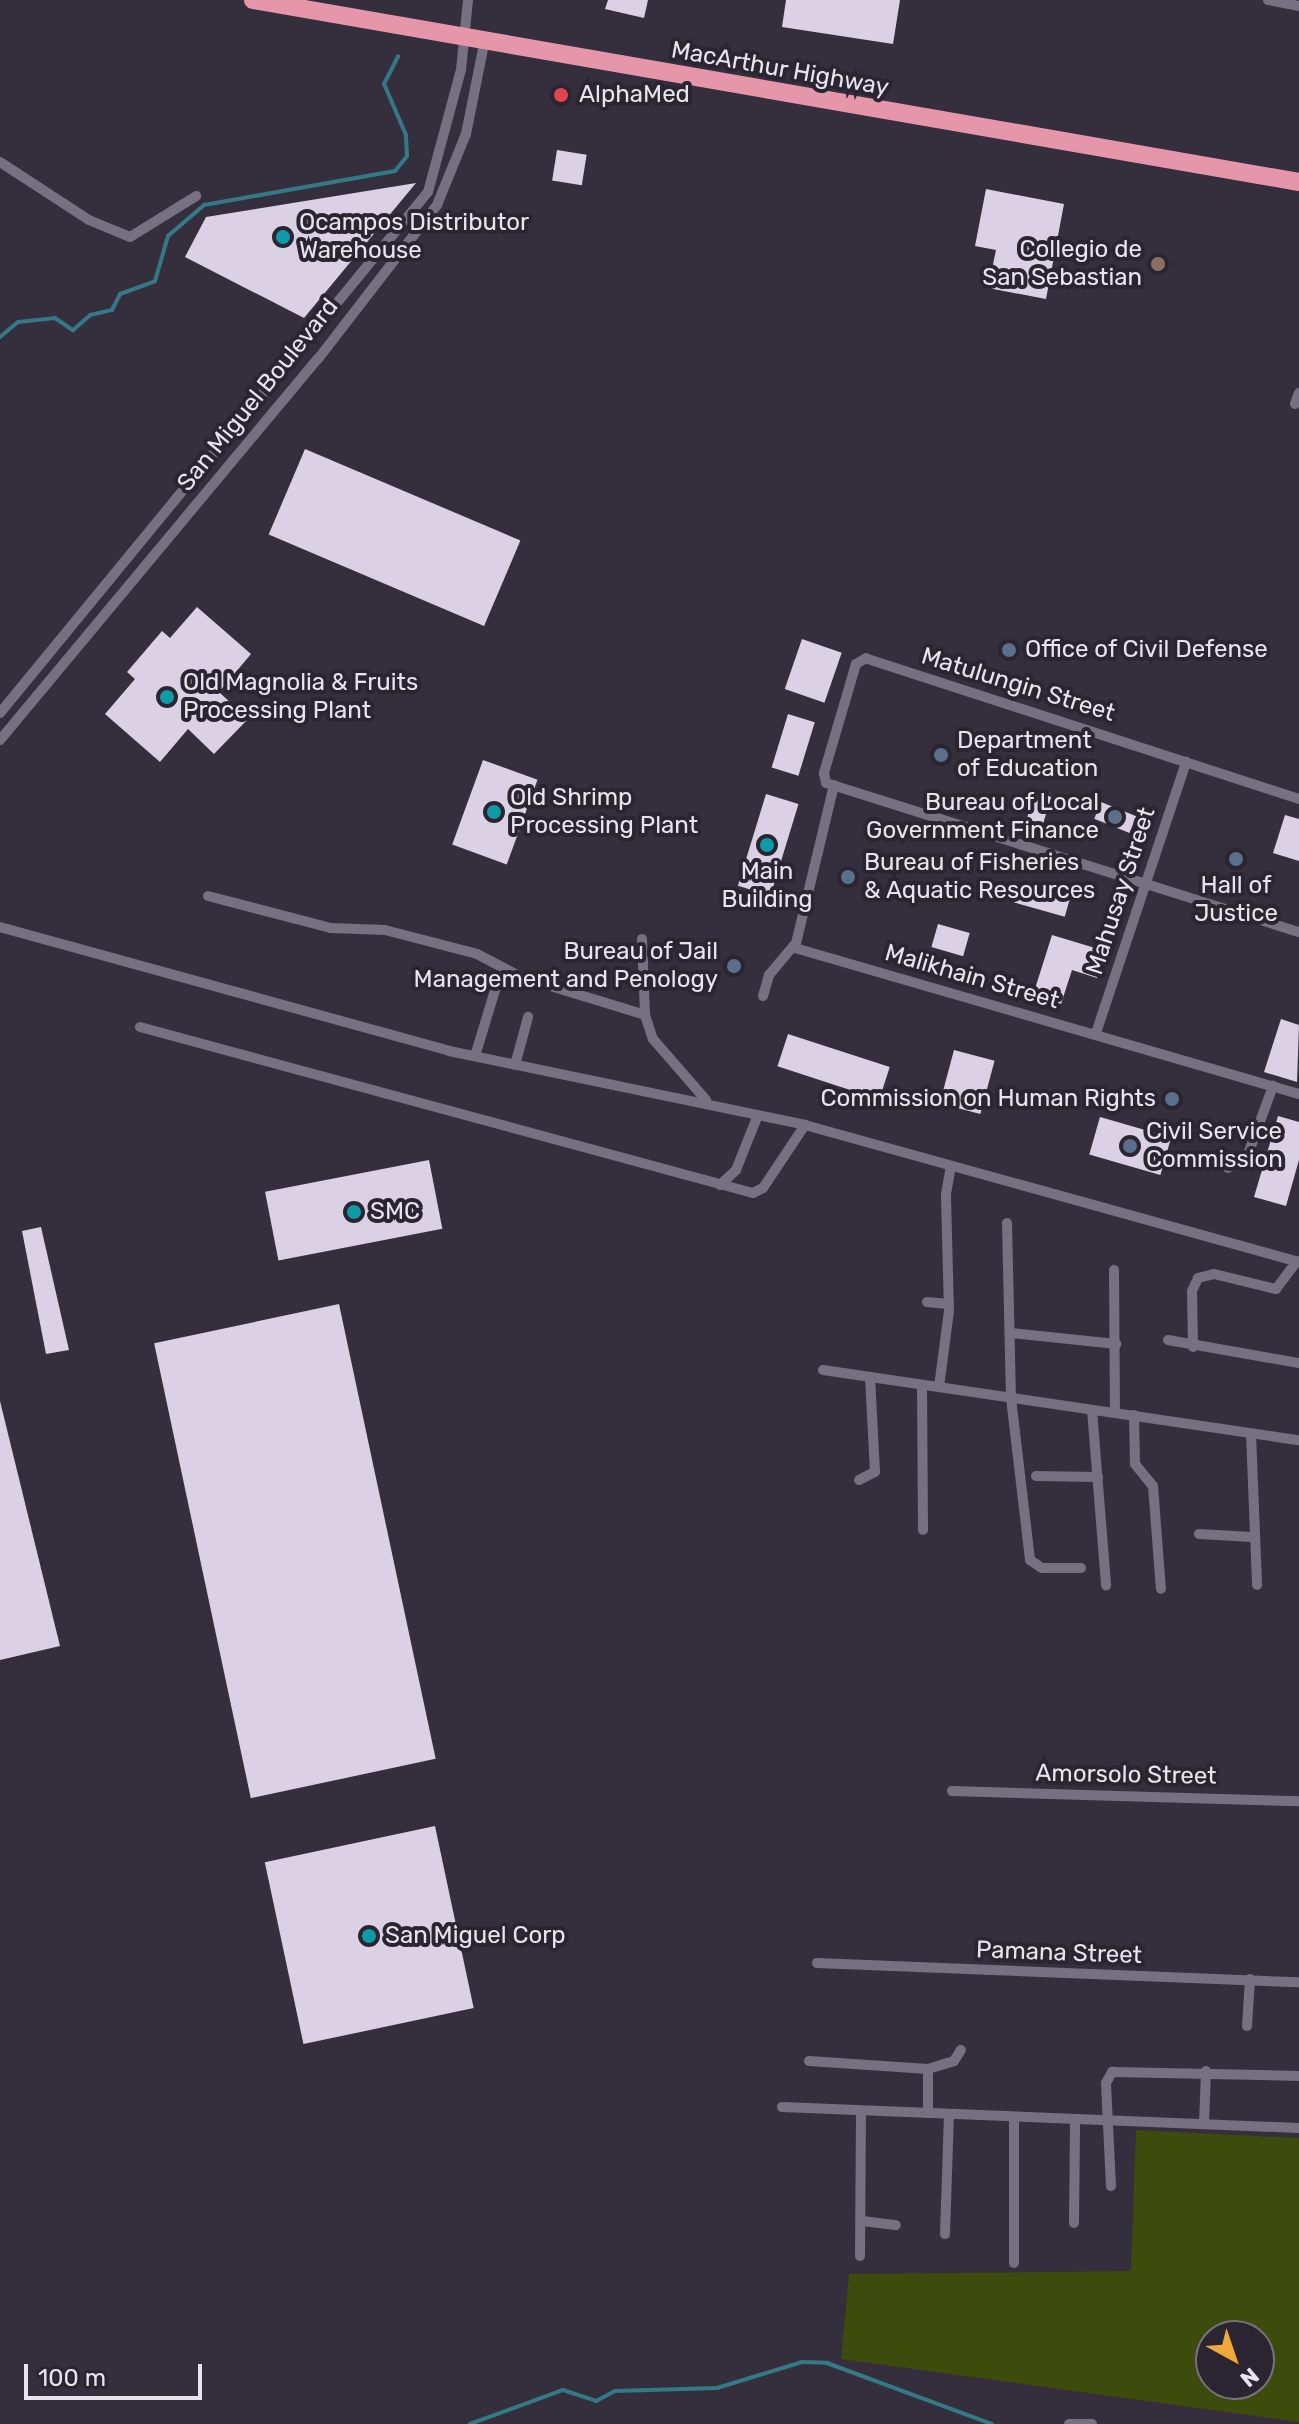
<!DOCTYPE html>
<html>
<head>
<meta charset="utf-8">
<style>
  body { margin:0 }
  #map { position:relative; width:1299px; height:2424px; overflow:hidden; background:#352e3c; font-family:Rubik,sans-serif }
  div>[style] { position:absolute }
  .green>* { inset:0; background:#3d4b0c }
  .stream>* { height:4px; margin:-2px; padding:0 2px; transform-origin:2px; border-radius:2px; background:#347a86 }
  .building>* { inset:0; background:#dad2e4; transform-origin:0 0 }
  .street>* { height:10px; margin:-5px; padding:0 5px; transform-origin:5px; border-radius:5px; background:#777080 }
  .highway>* { height:18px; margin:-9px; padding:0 9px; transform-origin:9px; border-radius:9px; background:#e596aa }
  .dots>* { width:22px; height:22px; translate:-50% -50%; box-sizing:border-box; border:4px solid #2b2532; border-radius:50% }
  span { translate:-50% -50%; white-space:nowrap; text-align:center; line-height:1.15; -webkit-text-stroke:8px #2b2532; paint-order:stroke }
  .street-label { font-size:24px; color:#e8e4ed }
  .poi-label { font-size:24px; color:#e8e4ed }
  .left { translate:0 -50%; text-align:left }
  .right { translate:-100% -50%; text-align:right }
  .north { position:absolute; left:1195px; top:2320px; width:80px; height:80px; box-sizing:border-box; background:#2b2532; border:2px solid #77717d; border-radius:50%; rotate:140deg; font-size:22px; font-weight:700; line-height:32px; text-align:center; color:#e8e4ed }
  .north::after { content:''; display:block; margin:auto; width:28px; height:36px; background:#eea83c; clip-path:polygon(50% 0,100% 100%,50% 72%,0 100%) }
  .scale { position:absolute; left:24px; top:2364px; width:178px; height:36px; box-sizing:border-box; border:4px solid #e8e4ed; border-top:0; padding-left:10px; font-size:24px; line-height:28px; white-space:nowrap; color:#e8e4ed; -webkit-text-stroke:6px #2b2532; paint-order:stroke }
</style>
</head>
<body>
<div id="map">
  <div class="green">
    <div style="clip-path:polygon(evenodd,1136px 2130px,1299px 2138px,1299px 2422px,841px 2359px,849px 2274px,1131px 2271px,1136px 2130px,1211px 2336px,1259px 2336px,1259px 2384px,1211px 2384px,1211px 2336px)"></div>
  </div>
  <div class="stream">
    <div style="left:0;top:337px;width:23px;rotate:-40deg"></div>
    <div style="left:18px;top:322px;width:37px;rotate:-6deg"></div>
    <div style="left:55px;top:318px;width:22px;rotate:34deg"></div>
    <div style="left:73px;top:330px;width:23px;rotate:-41deg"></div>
    <div style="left:90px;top:315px;width:23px;rotate:-13deg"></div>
    <div style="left:112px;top:310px;width:18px;rotate:-63deg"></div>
    <div style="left:120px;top:294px;width:37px;rotate:-20deg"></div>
    <div style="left:155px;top:281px;width:47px;rotate:-73.9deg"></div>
    <div style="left:168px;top:236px;width:48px;rotate:-40.7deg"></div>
    <div style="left:204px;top:205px;width:194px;rotate:-10.1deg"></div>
    <div style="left:395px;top:171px;width:19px;rotate:-51deg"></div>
    <div style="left:407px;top:156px;width:21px;rotate:-93deg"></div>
    <div style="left:406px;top:135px;width:56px;rotate:-113.3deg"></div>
    <div style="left:384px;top:84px;width:31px;rotate:-63deg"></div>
    <div style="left:470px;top:2424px;width:99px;rotate:-20.1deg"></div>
    <div style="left:563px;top:2390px;width:35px;rotate:18deg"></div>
    <div style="left:596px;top:2401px;width:21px;rotate:-28deg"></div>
    <div style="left:615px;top:2391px;width:102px;rotate:-1.7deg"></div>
    <div style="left:717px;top:2388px;width:89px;rotate:-17deg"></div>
    <div style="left:802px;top:2362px;width:25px;rotate:2deg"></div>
    <div style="left:827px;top:2363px;width:176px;rotate:20.3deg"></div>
  </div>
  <div class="building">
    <div style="clip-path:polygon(608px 0,648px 0,644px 18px,605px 9px)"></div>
    <div style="clip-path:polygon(786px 0,900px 0,893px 44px,782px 27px)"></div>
    <div style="left:557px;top:150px;width:30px;height:31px;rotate:9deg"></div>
    <div style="clip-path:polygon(416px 183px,304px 318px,185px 257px,206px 217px)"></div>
    <div style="clip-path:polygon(986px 189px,1064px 204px,1046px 299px,988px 288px,996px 250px,975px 246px)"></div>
    <div style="left:305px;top:449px;width:234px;height:93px;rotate:23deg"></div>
    <div style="clip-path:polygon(197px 607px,251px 654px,219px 692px,248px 719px,214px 754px,188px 729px,160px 762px,105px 714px,135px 679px,127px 672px,162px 631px,170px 638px)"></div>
    <div style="left:802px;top:639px;width:42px;height:53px;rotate:19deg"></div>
    <div style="left:788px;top:714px;width:28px;height:56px;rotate:17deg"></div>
    <div style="left:483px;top:760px;width:58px;height:90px;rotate:20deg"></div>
    <div style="left:1035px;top:792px;width:17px;height:29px;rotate:17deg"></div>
    <div style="left:766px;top:794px;width:34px;height:96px;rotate:17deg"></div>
    <div style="left:1101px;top:802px;width:38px;height:18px;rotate:22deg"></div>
    <div style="clip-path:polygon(1285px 815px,1299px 819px,1299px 861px,1273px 853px)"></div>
    <div style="left:1019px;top:884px;width:53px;height:19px;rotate:16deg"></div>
    <div style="left:938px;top:924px;width:33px;height:24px;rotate:16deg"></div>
    <div style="clip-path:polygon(1052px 935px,1105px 951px,1097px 978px,1072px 970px,1061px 1004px,1033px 995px)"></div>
    <div style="clip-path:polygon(1281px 1019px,1299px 1025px,1297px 1082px,1264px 1072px)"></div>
    <div style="left:788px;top:1034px;width:107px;height:34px;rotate:18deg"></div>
    <div style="left:954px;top:1050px;width:42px;height:55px;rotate:15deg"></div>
    <div style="clip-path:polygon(1278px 1116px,1299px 1122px,1299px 1160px,1286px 1206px,1254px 1197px)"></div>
    <div style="left:1100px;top:1117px;width:74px;height:39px;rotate:16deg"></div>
    <div style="left:429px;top:1160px;width:70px;height:167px;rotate:79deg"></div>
    <div style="clip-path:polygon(41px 1227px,69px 1350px,46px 1354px,22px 1231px)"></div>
    <div style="left:339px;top:1304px;width:465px;height:189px;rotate:78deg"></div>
    <div style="clip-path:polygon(0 1401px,60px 1646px,0 1660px)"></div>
    <div style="left:435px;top:1826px;width:186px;height:174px;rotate:78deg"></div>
  </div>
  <div class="street">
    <div style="left:1268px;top:0;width:32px;rotate:11deg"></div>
    <div style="left:0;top:162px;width:106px;rotate:33.1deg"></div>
    <div style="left:89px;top:220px;width:44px;rotate:22.5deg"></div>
    <div style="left:130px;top:237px;width:78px;rotate:-31.8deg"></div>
    <div style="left:1295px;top:404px;width:12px;rotate:-70deg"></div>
    <div style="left:0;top:713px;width:674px;rotate:-50.6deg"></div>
    <div style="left:428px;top:192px;width:126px;rotate:-74.9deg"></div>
    <div style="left:461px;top:70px;width:70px;rotate:-84.3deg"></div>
    <div style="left:0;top:740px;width:496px;rotate:-50.2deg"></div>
    <div style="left:318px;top:359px;width:195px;rotate:-52.3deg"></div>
    <div style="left:437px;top:205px;width:77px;rotate:-67.8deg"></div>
    <div style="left:466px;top:134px;width:92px;rotate:-78.7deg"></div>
    <div style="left:834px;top:785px;width:168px;rotate:103.5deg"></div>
    <div style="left:795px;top:948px;width:525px;rotate:16.16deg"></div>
    <div style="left:1299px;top:799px;width:455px;rotate:-162deg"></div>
    <div style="left:866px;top:658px;width:12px;rotate:149deg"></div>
    <div style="left:856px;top:664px;width:114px;rotate:106.4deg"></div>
    <div style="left:824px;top:773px;width:10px;rotate:79deg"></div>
    <div style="left:826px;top:783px;width:496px;rotate:17.5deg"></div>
    <div style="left:208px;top:896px;width:127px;rotate:14.6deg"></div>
    <div style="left:331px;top:928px;width:54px;rotate:2.1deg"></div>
    <div style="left:385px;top:930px;width:95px;rotate:14.6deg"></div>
    <div style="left:477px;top:954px;width:50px;rotate:27.6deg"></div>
    <div style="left:521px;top:977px;width:130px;rotate:17deg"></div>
    <div style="left:645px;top:1015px;width:25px;rotate:72deg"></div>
    <div style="left:653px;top:1039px;width:81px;rotate:49deg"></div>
    <div style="left:0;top:927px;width:466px;rotate:15.4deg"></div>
    <div style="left:449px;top:1051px;width:364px;rotate:11.7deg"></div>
    <div style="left:805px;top:1125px;width:513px;rotate:15.5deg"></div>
    <div style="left:642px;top:939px;width:76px;rotate:87.7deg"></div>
    <div style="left:763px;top:996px;width:22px;rotate:-74deg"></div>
    <div style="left:769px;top:975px;width:39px;rotate:-50deg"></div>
    <div style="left:140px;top:1027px;width:635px;rotate:15.15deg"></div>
    <div style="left:753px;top:1193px;width:11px;rotate:-27deg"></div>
    <div style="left:763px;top:1188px;width:76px;rotate:-56.3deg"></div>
    <div style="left:1096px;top:1033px;width:286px;rotate:-71.6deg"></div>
    <div style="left:475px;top:1056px;width:93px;rotate:-73.1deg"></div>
    <div style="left:515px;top:1065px;width:50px;rotate:-74.8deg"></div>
    <div style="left:1228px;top:1168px;width:22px;rotate:-30deg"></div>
    <div style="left:1247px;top:1157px;width:76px;rotate:-69.9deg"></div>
    <div style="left:720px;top:1185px;width:22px;rotate:-43deg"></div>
    <div style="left:736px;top:1170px;width:59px;rotate:-68.2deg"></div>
    <div style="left:1007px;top:1223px;width:175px;rotate:88.7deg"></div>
    <div style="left:1011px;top:1398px;width:163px;rotate:83.3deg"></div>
    <div style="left:1030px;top:1560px;width:14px;rotate:34deg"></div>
    <div style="left:1042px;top:1568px;width:39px"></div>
    <div style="left:1114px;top:1270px;width:143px;rotate:89.6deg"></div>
    <div style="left:927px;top:1302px;width:22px;rotate:5deg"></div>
    <div style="left:1011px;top:1333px;width:106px;rotate:6deg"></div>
    <div style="left:1168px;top:1340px;width:133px;rotate:10deg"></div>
    <div style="left:1193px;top:1347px;width:56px;rotate:-91deg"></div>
    <div style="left:1192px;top:1291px;width:14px;rotate:-65deg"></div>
    <div style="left:1198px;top:1278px;width:16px;rotate:-14deg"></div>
    <div style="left:1214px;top:1274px;width:64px;rotate:13.6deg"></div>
    <div style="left:1276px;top:1289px;width:35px;rotate:-53deg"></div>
    <div style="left:823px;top:1370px;width:481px;rotate:8.4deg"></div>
    <div style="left:922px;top:1385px;width:145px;rotate:89.6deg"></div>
    <div style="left:939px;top:1387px;width:77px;rotate:-82.5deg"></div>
    <div style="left:949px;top:1311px;width:117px;rotate:-91.5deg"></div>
    <div style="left:946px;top:1194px;width:28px;rotate:-80deg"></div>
    <div style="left:1092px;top:1410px;width:176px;rotate:85.4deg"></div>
    <div style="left:1134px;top:1415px;width:49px;rotate:88.8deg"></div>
    <div style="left:1135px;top:1464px;width:28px;rotate:51deg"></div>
    <div style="left:1153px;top:1486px;width:103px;rotate:85.6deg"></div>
    <div style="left:1251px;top:1434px;width:151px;rotate:87.7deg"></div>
    <div style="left:1036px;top:1476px;width:62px;rotate:0.9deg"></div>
    <div style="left:859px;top:1480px;width:18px;rotate:-27deg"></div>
    <div style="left:875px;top:1472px;width:94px;rotate:-93deg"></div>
    <div style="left:1199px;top:1534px;width:53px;rotate:3.2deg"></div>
    <div style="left:952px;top:1791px;width:347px;rotate:1.7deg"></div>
    <div style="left:817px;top:1963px;width:482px;rotate:2.3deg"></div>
    <div style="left:1247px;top:2026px;width:47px;rotate:-86.3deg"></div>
    <div style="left:809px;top:2061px;width:119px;rotate:3.8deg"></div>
    <div style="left:782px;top:2107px;width:517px;rotate:2.33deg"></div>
    <div style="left:928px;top:2113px;width:44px;rotate:-90deg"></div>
    <div style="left:928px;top:2069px;width:27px;rotate:-17deg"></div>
    <div style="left:954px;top:2061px;width:13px;rotate:-58deg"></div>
    <div style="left:1204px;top:2124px;width:53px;rotate:-87.8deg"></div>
    <div style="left:1111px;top:2186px;width:103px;rotate:-92.8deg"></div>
    <div style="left:1106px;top:2083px;width:13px;rotate:-61deg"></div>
    <div style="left:1112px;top:2072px;width:187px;rotate:1.2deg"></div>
    <div style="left:862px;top:2221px;width:34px;rotate:7deg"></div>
    <div style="left:1074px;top:2223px;width:102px;rotate:-89.4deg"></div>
    <div style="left:945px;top:2234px;width:120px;rotate:-88.1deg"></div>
    <div style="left:860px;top:2256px;width:145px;rotate:-89.6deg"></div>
    <div style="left:1014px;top:2263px;width:145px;rotate:-90deg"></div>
    <div style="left:1069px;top:2424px;width:23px"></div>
  </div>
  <div class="highway">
    <div style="left:253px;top:0;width:1062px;rotate:9.87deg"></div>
  </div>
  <div class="dots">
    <div style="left:561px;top:95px;background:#e0444e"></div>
    <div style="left:283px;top:237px;background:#0f9aa8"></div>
    <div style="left:1158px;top:264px;background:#8d6e63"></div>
    <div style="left:1009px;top:650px;background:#5c6f8a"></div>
    <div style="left:167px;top:697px;background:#0f9aa8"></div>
    <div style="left:941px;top:755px;background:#5c6f8a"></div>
    <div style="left:494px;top:812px;background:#0f9aa8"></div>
    <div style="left:1115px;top:817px;background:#5c6f8a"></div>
    <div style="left:767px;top:845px;background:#0f9aa8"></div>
    <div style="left:1236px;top:859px;background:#5c6f8a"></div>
    <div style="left:848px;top:877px;background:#5c6f8a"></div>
    <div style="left:734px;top:966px;background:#5c6f8a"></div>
    <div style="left:1172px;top:1099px;background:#5c6f8a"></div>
    <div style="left:1130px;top:1146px;background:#5c6f8a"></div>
    <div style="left:354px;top:1212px;background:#0f9aa8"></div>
    <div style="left:369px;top:1936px;background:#0f9aa8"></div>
  </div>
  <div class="street-label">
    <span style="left:780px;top:69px;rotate:10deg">MacArthur Highway</span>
    <span style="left:258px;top:395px;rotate:-51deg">San Miguel Boulevard</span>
    <span style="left:1018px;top:685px;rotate:17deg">Matulungin Street</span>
    <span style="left:1121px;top:891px;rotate:-72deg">Mahusay Street</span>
    <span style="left:972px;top:977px;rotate:16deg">Malikhain Street</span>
    <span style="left:1126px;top:1775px;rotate:1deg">Amorsolo Street</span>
    <span style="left:1059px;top:1953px;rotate:2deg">Pamana Street</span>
  </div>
  <div class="poi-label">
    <span class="left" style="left:579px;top:95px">AlphaMed</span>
    <span class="left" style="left:299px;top:237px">Ocampos Distributor<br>Warehouse</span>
    <span class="right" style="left:1142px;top:264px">Collegio de<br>San Sebastian</span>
    <span class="left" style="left:1025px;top:650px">Office of Civil Defense</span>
    <span class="left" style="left:183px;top:697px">Old Magnolia &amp; Fruits<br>Processing Plant</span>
    <span class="left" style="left:957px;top:755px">Department<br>of Education</span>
    <span class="left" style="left:510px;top:812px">Old Shrimp<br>Processing Plant</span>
    <span class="right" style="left:1099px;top:817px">Bureau of Local<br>Government Finance</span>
    <span class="left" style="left:864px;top:877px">Bureau of Fisheries<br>&amp; Aquatic Resources</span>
    <span style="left:767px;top:886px">Main<br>Building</span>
    <span style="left:1236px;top:900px">Hall of<br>Justice</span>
    <span class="right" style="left:718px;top:966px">Bureau of Jail<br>Management and Penology</span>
    <span class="right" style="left:1156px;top:1099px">Commission on Human Rights</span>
    <span class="left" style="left:1146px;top:1146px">Civil Service<br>Commission</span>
    <span class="left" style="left:370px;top:1212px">SMC</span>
    <span class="left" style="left:385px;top:1936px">San Miguel Corp</span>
  </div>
  <div class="north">N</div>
  <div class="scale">100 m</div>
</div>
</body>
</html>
